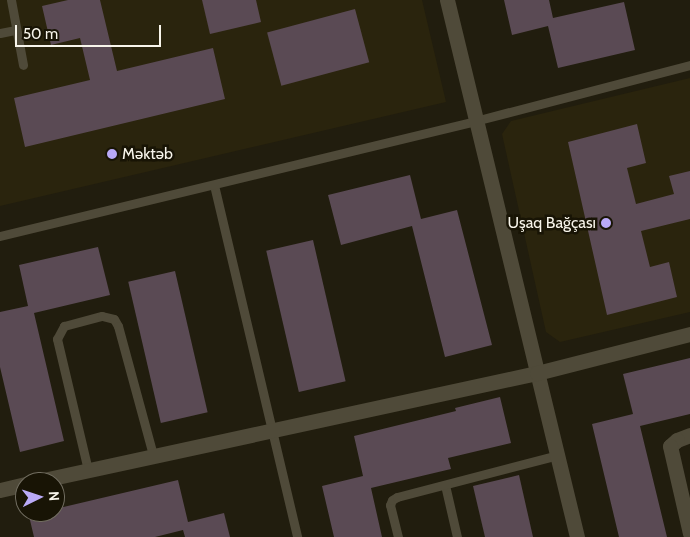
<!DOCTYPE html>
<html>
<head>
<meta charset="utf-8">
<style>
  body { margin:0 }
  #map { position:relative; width:690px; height:537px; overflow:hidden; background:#211d0e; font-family:Cabin,sans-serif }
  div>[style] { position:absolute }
  .built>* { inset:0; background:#2a240d }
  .building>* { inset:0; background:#5a4a54; transform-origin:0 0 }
  .lane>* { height:9px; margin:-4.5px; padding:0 4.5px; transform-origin:4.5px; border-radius:4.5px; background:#4f4a39 }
  .street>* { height:15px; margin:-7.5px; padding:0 7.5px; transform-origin:7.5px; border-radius:7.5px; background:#4f4a39 }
  .dots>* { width:14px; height:14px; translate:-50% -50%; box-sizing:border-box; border:2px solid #181405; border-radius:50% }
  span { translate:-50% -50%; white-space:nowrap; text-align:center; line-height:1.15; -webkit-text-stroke:5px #181405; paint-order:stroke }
  .poi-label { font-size:16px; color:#f8f5eb }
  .left { translate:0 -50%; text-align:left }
  .right { translate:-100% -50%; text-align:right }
  .north { position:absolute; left:15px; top:472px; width:50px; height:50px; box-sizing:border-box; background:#181405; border:1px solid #726e61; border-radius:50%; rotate:86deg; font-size:14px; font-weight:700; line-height:20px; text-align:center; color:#f8f5eb }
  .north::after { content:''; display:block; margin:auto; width:18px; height:22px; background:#baaaf7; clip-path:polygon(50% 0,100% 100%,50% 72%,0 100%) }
  .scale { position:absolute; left:15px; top:25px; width:146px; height:22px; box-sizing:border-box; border:2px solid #f8f5eb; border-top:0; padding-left:6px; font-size:15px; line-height:18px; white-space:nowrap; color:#f8f5eb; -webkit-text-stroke:4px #181405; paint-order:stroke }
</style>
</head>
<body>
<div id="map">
  <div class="built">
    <div style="clip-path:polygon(0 0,422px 0,446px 102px,0 206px)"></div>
    <div style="clip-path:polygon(690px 78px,690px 312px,560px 342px,546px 332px,502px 134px,511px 121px)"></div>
  </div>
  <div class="building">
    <div style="clip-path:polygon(68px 0,100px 0,117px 71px,213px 48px,225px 99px,25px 147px,14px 98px,90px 80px,80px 38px,51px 45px,42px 6px)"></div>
    <div style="clip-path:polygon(202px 0,256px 0,261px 22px,210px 34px)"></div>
    <div style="clip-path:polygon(504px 0,549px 0,553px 18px,624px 2px,635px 50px,558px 68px,548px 26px,512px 35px)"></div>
    <div style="left:355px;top:9px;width:55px;height:91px;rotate:75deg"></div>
    <div style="clip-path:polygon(637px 124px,646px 163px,627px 168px,636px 204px,674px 194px,669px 176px,690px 171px,690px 219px,641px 231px,650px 267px,669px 262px,677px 297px,607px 315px,568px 142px)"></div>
    <div style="clip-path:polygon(410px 175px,421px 219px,457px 210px,492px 345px,445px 357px,412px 226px,341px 245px,328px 195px)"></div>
    <div style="left:313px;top:240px;width:145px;height:48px;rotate:77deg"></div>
    <div style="clip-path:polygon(98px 247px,110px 295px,34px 313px,64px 441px,20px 452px,0 367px,0 312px,28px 306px,19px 265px)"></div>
    <div style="left:175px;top:271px;width:145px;height:48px;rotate:77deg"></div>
    <div style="clip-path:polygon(690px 358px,690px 414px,640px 426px,667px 537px,619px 537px,592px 424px,633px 414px,623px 374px)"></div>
    <div style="clip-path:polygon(500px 397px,511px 443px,448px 458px,451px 469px,371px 488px,382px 537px,334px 537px,322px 486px,363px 476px,354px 436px,456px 411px,455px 408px)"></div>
    <div style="clip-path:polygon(519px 475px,533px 537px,485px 537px,473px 486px)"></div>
    <div style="clip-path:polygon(178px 480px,188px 522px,224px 513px,230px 537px,185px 537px,183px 530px,155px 537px,34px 537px,29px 516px,55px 512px,55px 509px)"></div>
  </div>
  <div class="lane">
    <div style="left:11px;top:0;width:66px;rotate:79.5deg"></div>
    <div style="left:0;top:33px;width:16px;rotate:-11deg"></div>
    <div style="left:214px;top:185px;width:362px;rotate:76.7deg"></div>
    <div style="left:0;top:236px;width:489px;rotate:-13.6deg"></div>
    <div style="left:475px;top:121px;width:222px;rotate:-14.6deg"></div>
    <div style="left:88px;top:470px;width:135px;rotate:-103.3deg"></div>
    <div style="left:57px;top:339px;width:15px;rotate:-62deg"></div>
    <div style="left:64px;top:326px;width:39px;rotate:-15deg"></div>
    <div style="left:102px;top:316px;width:12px;rotate:14deg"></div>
    <div style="left:114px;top:319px;width:8px;rotate:60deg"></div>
    <div style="left:118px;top:326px;width:134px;rotate:74.8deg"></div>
    <div style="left:445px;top:485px;width:53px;rotate:77deg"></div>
    <div style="left:398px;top:537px;width:33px;rotate:-104deg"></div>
    <div style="left:390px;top:505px;width:5px;rotate:-68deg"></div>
    <div style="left:392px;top:500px;width:6px;rotate:-31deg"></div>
    <div style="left:397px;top:497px;width:166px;rotate:-14.6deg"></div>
  </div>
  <div class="street">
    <div style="left:447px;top:0;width:553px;rotate:76.39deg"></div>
    <div style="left:690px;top:435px;width:14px;rotate:159deg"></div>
    <div style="left:677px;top:440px;width:9px;rotate:139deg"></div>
    <div style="left:670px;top:446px;width:89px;rotate:77.1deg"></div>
    <div style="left:34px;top:482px;width:515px;rotate:-12.23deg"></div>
    <div style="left:537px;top:373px;width:158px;rotate:-14.3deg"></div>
    <div style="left:0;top:490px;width:26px;rotate:-13deg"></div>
  </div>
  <div class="dots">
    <div style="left:112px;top:154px;background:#baaaf7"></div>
    <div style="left:606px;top:223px;background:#baaaf7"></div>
  </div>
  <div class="poi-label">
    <span class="left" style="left:122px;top:154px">Məktəb</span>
    <span class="right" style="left:596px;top:223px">Uşaq Bağçası</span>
  </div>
  <div class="north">N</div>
  <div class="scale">50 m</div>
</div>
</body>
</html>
